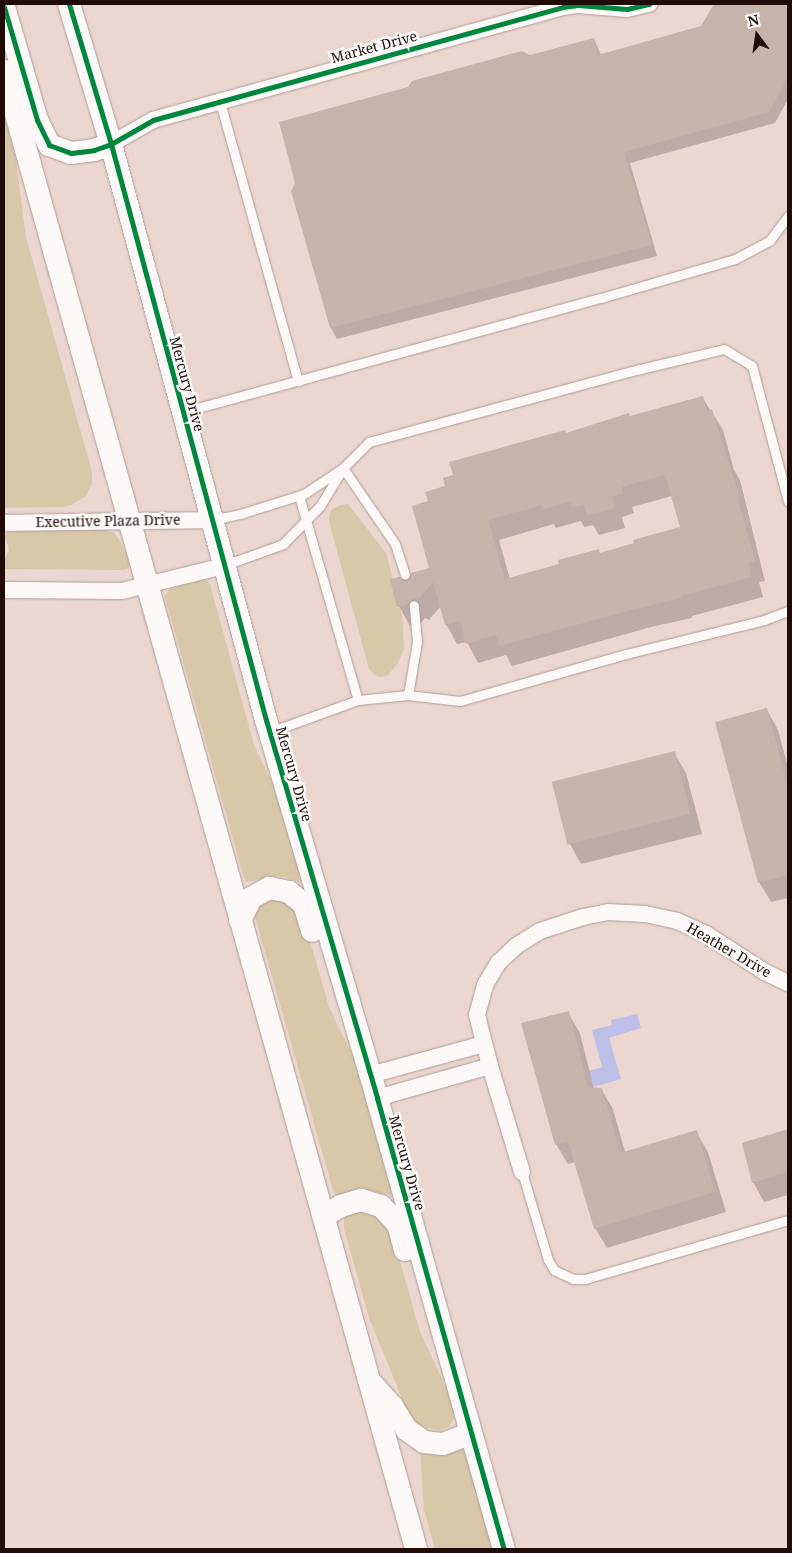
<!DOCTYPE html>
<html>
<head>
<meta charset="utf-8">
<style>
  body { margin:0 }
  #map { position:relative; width:792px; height:1553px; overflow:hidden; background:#ecd6d0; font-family:"Noto Serif",serif }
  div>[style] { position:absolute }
  .green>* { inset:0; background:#d8c7a8 }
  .water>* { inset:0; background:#bebfe8 }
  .shadow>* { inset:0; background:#0003 }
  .building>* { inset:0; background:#c6b3a9; transform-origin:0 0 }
  .roads { filter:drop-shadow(0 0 1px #b29d98) drop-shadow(0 0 1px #b29d98) }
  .lane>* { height:9px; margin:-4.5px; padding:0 4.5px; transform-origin:4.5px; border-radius:4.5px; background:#fcf9f8 }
  .street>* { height:16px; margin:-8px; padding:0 8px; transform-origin:8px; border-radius:8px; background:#fcf9f8 }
  .secondary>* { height:22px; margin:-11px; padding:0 11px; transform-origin:11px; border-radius:11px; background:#fcf9f8 }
  .cycleway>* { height:5px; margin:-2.5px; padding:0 2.5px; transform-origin:2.5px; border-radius:2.5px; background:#00873e }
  span { translate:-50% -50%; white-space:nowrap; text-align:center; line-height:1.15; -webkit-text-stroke:5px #fbfbfb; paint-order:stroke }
  .street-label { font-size:14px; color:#200b06 }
  .frame { position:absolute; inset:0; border:5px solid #200b06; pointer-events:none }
  .north { position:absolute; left:732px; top:10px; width:50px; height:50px; -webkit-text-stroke:4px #fbfbfb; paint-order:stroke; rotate:346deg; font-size:14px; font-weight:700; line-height:20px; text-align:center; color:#200b06 }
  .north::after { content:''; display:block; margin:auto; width:18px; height:22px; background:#200b06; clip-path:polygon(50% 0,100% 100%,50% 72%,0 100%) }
</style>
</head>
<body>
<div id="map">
  <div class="green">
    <div style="clip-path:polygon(4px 114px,15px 155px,26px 237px,92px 472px,92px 483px,86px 496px,71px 505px,63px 507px,4px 508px)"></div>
    <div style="clip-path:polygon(348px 504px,386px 553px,402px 614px,404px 649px,398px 663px,388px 675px,380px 677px,375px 675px,369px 669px,330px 525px,329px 518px,331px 510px,340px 505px)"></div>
    <div style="clip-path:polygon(106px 530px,114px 533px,119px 539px,129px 562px,129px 568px,123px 570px,4px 569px,4px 561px,9px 550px,5px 536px,7px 532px)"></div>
    <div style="clip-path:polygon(202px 580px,207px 581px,210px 584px,254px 745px,286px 812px,302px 881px,298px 882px,285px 877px,272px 876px,247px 882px,244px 878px,165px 597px,170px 589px)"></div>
    <div style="clip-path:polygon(288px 897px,304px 920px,329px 1007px,357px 1065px,392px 1189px,391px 1195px,362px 1189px,336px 1195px,333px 1190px,255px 917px,257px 907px,264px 898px)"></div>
    <div style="clip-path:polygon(374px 1208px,391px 1229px,420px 1332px,452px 1400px,456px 1415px,449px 1427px,439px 1430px,425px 1428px,414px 1421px,406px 1408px,369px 1318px,344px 1229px,344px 1218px,351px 1210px)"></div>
    <div style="clip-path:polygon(463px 1446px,493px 1549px,435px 1549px,424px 1510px,420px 1448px)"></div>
  </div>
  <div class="water">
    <div style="clip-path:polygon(637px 1014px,641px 1028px,609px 1038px,621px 1079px,594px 1087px,589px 1071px,602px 1067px,592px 1030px,612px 1025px,611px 1020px)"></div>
  </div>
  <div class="shadow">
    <div style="clip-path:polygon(716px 4px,788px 4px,788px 99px,775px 123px,630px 163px,657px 256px,337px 339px,331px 328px,292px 191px,530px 57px,594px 39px,601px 55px,702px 27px)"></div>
    <div style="clip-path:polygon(evenodd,702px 397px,723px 430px,734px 470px,740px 480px,765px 581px,759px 582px,763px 597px,692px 616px,692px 618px,651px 627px,512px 666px,506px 655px,478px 663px,467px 642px,457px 644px,446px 624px,441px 606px,429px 620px,425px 618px,419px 625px,410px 626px,399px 606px,407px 582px,431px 569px,429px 502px,447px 487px,566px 434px,702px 397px,672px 496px,681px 528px,635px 544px,600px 554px,598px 550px,561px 565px,510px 579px,499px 540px,554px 524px,556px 528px,581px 521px,584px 527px,593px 525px,599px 535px,625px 528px,622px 517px,634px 513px,632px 507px,672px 496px)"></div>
    <div style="clip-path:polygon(767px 710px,778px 730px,788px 767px,788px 898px,771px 902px,759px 882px)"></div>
    <div style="clip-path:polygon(674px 753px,686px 773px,702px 834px,581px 864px,570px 844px)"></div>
    <div style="clip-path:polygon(568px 1013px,580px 1033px,594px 1089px,601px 1089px,613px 1109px,625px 1152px,696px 1132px,708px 1152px,726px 1212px,607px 1248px,595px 1228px,575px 1162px,568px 1164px,556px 1144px)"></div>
    <div style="clip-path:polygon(788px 1130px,788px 1195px,764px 1202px,753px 1182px,743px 1144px)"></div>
  </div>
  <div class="building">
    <div style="clip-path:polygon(714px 4px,788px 4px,788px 78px,769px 112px,624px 152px,652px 245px,330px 328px,291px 191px,295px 183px,279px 122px,408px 87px,412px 81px,522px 51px,530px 55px,594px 38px,598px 55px,701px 26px)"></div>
    <div style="clip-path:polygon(evenodd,703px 396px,707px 411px,712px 409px,740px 498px,738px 499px,755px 561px,748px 563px,752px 577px,681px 596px,682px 598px,639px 608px,499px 646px,496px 635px,466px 644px,460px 621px,445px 625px,433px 582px,418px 600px,413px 599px,408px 605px,397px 607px,390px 579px,399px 577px,406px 580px,411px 573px,429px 568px,412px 506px,428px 501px,425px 492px,445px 486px,443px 478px,453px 475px,449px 462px,565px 430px,566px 433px,629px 413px,630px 416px,703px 396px,665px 475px,680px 527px,633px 540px,634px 543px,600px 553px,599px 549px,558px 560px,559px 564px,505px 579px,488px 520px,542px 505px,543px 509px,570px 502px,572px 508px,584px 505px,587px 516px,615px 508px,612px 497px,623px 493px,622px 487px,665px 475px)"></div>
    <div style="clip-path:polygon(767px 708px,788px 787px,788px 875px,758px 883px,715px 722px)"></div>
    <div style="left:675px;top:751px;width:65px;height:127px;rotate:76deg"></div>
    <div style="clip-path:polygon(569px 1011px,588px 1087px,602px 1088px,620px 1153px,697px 1130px,715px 1192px,594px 1229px,568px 1141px,555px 1145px,521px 1023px)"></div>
    <div style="clip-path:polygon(788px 1129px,788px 1172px,752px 1183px,742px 1143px)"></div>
  </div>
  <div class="roads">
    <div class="lane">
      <div style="left:220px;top:102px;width:290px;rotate:74.4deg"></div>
      <div style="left:183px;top:412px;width:433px;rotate:-15.3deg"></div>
      <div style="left:601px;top:298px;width:140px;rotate:-16.2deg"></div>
      <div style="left:735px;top:259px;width:40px;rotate:-28deg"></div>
      <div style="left:770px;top:240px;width:30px;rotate:-53deg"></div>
      <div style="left:299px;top:496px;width:212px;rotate:73.9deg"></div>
      <div style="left:212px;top:520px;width:29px;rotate:-12deg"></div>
      <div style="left:240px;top:514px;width:67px;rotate:-17.4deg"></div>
      <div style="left:304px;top:494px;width:47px;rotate:-33.7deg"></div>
      <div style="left:343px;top:468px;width:92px;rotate:55.6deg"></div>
      <div style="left:395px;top:544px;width:32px;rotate:72deg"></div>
      <div style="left:225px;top:565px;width:62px;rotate:-19.9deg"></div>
      <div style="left:283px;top:544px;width:53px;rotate:-45.8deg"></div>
      <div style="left:320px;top:506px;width:44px;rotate:-58.8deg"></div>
      <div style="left:343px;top:468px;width:37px;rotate:-45deg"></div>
      <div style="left:369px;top:442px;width:277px;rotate:-15.1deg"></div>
      <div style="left:636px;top:370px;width:90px;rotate:-13.4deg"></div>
      <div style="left:724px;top:349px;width:33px;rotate:31deg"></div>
      <div style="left:752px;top:366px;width:140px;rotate:75.1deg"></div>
      <div style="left:408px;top:695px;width:54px;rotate:-80.4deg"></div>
      <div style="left:417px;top:642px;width:37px;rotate:-95deg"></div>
      <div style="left:270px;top:732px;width:94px;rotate:-20deg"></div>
      <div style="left:358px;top:700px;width:50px;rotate:-5.7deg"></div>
      <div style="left:408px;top:695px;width:52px;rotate:6.6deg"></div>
      <div style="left:460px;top:701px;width:173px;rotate:-15.8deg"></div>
      <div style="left:626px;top:654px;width:142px;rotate:-13.8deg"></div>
      <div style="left:764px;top:620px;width:26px;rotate:-21deg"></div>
      <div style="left:522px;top:1172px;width:92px;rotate:73.5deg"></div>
      <div style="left:548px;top:1260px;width:12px;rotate:59deg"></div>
      <div style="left:554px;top:1270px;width:21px;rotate:25deg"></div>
      <div style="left:573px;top:1279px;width:12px"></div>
      <div style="left:585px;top:1279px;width:211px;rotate:-16.2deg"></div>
    </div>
    <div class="street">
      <div style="left:111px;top:144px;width:48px;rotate:-29.7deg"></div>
      <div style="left:153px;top:120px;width:425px;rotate:-15.4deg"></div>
      <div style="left:563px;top:7px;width:15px;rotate:-8deg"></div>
      <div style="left:578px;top:5px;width:49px;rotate:4.7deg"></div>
      <div style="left:627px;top:9px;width:23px;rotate:-13deg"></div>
      <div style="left:4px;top:523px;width:208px;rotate:-0.8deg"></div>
      <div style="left:4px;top:590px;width:118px;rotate:0.5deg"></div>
      <div style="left:122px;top:591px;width:105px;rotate:-13.8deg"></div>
      <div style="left:370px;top:1075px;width:118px;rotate:-15.2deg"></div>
      <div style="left:377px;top:1098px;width:117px;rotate:-15.8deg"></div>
      <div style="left:522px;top:1172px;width:111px;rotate:-106.8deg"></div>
      <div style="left:490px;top:1066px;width:53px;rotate:-104.3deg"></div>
      <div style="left:477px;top:1015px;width:31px;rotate:-75deg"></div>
      <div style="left:485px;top:985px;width:26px;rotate:-59deg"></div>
      <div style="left:498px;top:963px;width:25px;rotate:-43deg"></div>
      <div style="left:516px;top:946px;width:28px;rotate:-32deg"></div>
      <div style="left:540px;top:931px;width:45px;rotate:-18deg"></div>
      <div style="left:583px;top:917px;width:25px;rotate:-11deg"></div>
      <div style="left:608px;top:912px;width:37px;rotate:3deg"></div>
      <div style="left:645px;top:914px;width:33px;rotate:12deg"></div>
      <div style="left:677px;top:921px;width:32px;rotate:24deg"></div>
      <div style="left:706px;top:934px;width:70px;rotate:32.8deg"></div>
      <div style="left:765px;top:972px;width:25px;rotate:26deg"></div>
    </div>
    <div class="secondary">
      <div style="left:69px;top:4px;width:146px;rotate:73.3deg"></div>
      <div style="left:111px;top:144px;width:596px;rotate:74.94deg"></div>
      <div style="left:266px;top:720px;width:394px;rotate:73.6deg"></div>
      <div style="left:377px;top:1098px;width:469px;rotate:74.3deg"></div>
      <div style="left:4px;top:7px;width:118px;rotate:73.7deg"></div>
      <div style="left:37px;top:120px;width:28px;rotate:64deg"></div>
      <div style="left:49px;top:145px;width:23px;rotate:20deg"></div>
      <div style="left:71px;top:153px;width:23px;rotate:-7deg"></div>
      <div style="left:94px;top:150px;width:18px;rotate:-19deg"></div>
      <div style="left:4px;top:71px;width:1534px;rotate:74.42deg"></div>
      <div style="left:240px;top:920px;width:25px;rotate:-63deg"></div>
      <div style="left:251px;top:898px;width:21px;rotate:-29deg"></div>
      <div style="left:269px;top:888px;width:20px;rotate:11deg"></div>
      <div style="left:289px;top:892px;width:19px;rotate:39deg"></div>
      <div style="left:304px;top:904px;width:28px;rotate:73deg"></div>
      <div style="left:323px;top:1216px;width:21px;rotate:-29deg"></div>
      <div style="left:341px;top:1206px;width:21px;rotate:-17deg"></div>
      <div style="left:361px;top:1200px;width:21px;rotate:17deg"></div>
      <div style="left:381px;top:1206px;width:25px;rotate:47deg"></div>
      <div style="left:398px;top:1224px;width:27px;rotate:75deg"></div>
      <div style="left:373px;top:1385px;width:28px;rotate:48deg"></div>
      <div style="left:392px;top:1406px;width:28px;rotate:58deg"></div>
      <div style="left:407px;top:1430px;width:21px;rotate:35deg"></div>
      <div style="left:424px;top:1442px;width:19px;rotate:6deg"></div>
      <div style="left:443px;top:1444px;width:30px;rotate:-21deg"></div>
    </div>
  </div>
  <div class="cycleway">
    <div style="left:69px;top:4px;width:146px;rotate:73.3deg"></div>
    <div style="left:111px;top:144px;width:596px;rotate:74.94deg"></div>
    <div style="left:266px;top:720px;width:394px;rotate:73.6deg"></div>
    <div style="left:377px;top:1098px;width:469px;rotate:74.3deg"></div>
    <div style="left:4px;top:7px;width:118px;rotate:73.7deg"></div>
    <div style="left:37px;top:120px;width:28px;rotate:64deg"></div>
    <div style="left:49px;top:145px;width:23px;rotate:20deg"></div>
    <div style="left:71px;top:153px;width:23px;rotate:-7deg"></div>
    <div style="left:94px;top:150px;width:18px;rotate:-19deg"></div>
    <div style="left:111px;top:144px;width:48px;rotate:-29.7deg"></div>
    <div style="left:153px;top:120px;width:425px;rotate:-15.4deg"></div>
    <div style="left:563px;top:7px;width:15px;rotate:-8deg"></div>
    <div style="left:578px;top:5px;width:49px;rotate:4.7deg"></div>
    <div style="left:627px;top:9px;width:23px;rotate:-13deg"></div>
  </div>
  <div class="street-label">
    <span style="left:374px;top:47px;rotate:-15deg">Market Drive</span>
    <span style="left:187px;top:384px;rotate:75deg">Mercury Drive</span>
    <span style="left:108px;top:521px;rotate:-1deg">Executive Plaza Drive</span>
    <span style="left:294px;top:774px;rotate:74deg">Mercury Drive</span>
    <span style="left:729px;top:950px;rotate:30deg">Heather Drive</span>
    <span style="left:407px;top:1163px;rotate:74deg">Mercury Drive</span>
  </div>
  <div class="frame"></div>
  <div class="north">N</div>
</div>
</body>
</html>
